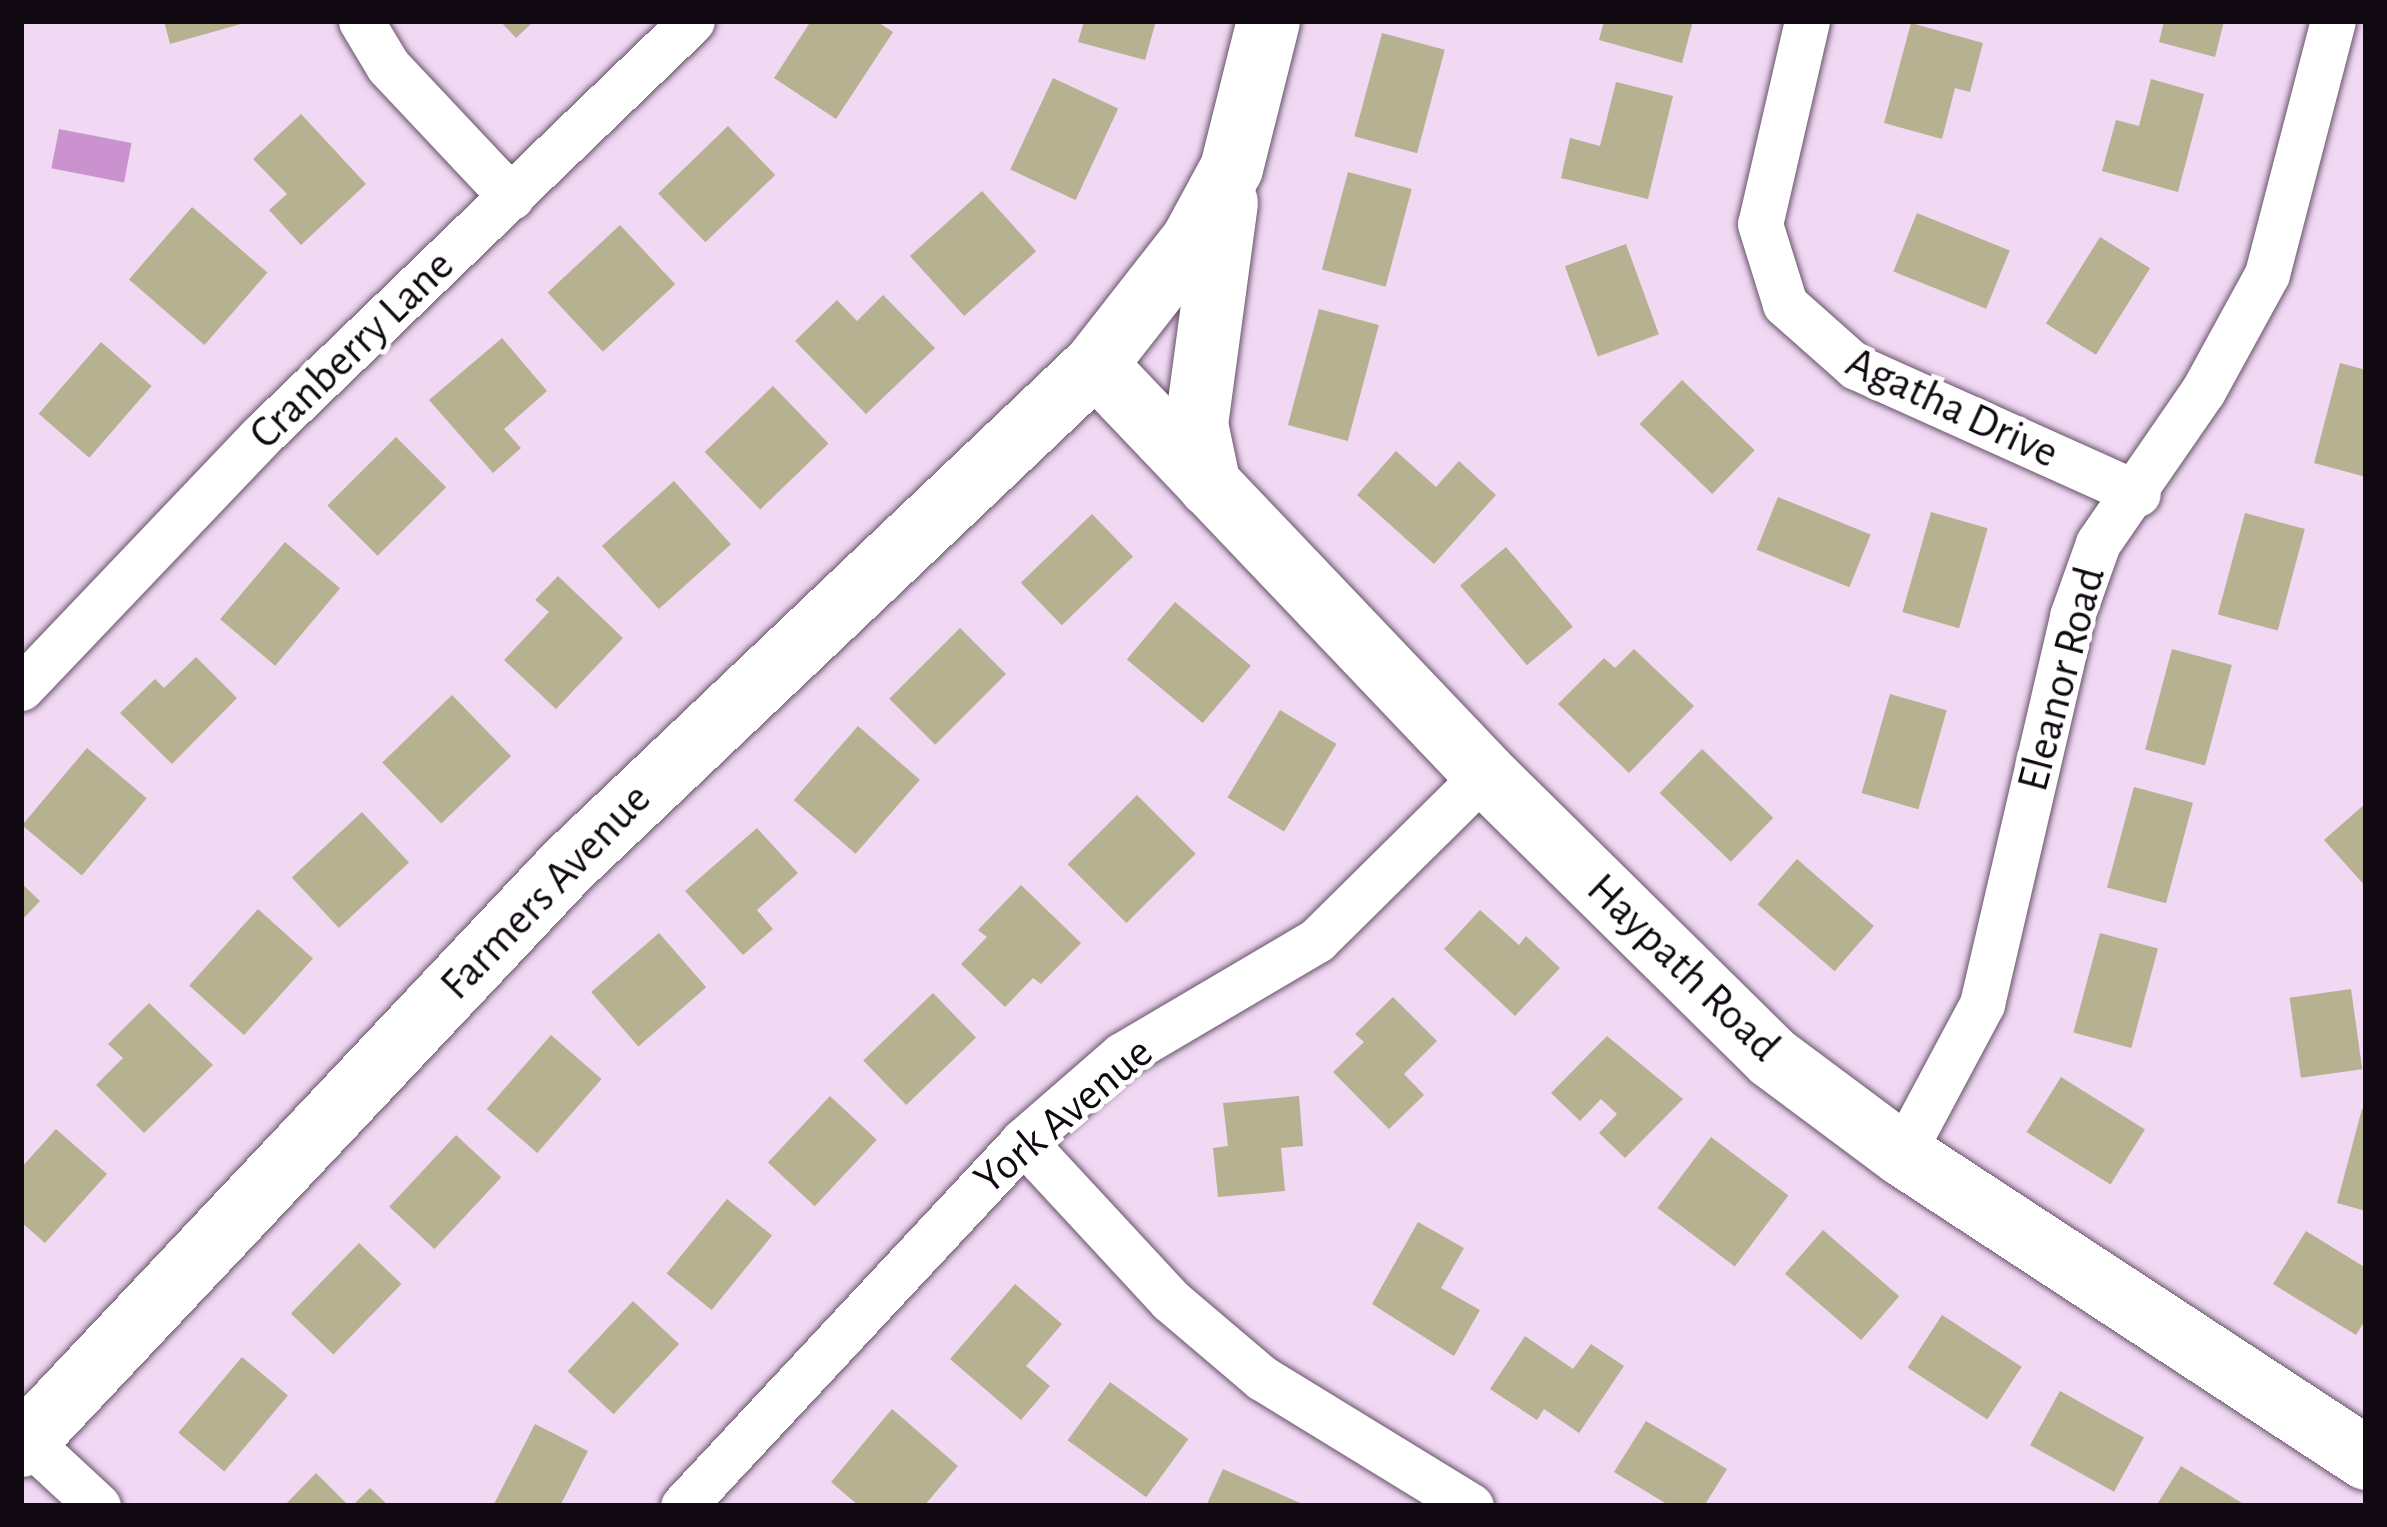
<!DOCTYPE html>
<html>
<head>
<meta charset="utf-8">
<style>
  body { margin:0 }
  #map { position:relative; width:2387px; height:1527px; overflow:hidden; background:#f1d9f4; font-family:"Alegreya Sans",sans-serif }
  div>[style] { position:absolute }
  .water>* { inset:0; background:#ca93d0; transform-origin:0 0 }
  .building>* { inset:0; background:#b5b191; transform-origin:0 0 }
  .roads { filter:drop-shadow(0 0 3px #68536a) drop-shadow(0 0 3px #68536a) }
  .street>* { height:45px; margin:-22.5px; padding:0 22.5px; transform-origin:22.5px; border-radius:22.5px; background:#fff }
  .secondary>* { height:63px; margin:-31.5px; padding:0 31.5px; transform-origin:31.5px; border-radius:31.5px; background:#fff }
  span { translate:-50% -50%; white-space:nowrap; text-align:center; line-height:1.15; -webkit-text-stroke:10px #fff; paint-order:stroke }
  .street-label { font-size:45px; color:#100911 }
  .frame { position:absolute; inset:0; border:24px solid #100911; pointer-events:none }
</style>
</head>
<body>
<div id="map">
  <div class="water">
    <div style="left:59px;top:129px;width:74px;height:40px;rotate:11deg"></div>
  </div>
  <div class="building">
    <div style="clip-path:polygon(164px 21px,247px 21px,248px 22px,170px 44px)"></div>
    <div style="clip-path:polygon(500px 21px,534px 21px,516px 38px)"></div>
    <div style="clip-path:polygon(811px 21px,876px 21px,893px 32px,836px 119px,774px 78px)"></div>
    <div style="clip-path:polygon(1084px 21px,1156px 21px,1145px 60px,1078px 42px)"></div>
    <div style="clip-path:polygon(1604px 21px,1693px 21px,1682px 63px,1599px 40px)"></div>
    <div style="clip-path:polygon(2164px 21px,2224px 21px,2215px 57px,2159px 42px)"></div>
    <div style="clip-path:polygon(1911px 23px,1983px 43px,1970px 92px,1955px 88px,1942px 139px,1884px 123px)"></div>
    <div style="left:1382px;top:33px;width:65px;height:107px;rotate:15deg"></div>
    <div style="left:1053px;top:78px;width:72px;height:101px;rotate:25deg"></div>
    <div style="clip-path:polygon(2151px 79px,2204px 94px,2178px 192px,2102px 171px,2116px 120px,2139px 126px)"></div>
    <div style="clip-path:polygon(1616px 82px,1673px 96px,1648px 199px,1561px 178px,1570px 138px,1600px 146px)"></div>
    <div style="clip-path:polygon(301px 114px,366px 184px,301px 245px,269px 210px,287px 194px,253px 159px)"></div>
    <div style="left:728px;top:126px;width:68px;height:97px;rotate:46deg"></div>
    <div style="left:1348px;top:172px;width:66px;height:101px;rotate:15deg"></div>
    <div style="left:982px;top:191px;width:81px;height:97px;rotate:48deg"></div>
    <div style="left:192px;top:207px;width:100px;height:96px;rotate:41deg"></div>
    <div style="left:1917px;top:213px;width:100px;height:63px;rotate:22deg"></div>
    <div style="left:620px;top:225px;width:81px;height:99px;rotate:47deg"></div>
    <div style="left:2100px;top:237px;width:59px;height:102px;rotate:32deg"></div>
    <div style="left:1626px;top:244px;width:96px;height:65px;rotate:70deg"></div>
    <div style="clip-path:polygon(883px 295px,935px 348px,866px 414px,795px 341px,837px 300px,857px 321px)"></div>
    <div style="left:1319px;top:309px;width:62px;height:120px;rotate:15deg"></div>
    <div style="clip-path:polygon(502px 338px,547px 391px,504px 429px,521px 448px,493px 473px,429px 400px)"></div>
    <div style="left:101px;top:342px;width:67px;height:95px;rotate:41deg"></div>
    <div style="clip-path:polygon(2340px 363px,2366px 370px,2366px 477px,2314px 463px)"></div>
    <div style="left:1682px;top:380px;width:101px;height:61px;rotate:44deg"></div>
    <div style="left:773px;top:386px;width:80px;height:95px;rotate:46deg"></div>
    <div style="left:396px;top:437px;width:71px;height:97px;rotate:45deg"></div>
    <div style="clip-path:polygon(1396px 451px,1436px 487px,1459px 461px,1496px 495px,1434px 564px,1357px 495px)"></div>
    <div style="left:674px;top:481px;width:85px;height:97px;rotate:48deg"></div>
    <div style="left:1778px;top:497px;width:100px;height:57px;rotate:22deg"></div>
    <div style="left:1931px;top:512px;width:59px;height:104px;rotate:16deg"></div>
    <div style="left:2245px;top:513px;width:62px;height:105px;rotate:15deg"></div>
    <div style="left:1092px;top:514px;width:59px;height:99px;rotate:46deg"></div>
    <div style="left:285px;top:542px;width:72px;height:101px;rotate:40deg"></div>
    <div style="left:1506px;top:547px;width:104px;height:60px;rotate:50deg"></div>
    <div style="clip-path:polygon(558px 576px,623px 638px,556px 709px,504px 660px,549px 612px,535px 600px)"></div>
    <div style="left:1175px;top:602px;width:99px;height:75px;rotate:40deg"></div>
    <div style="left:960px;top:628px;width:65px;height:100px;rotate:45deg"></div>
    <div style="clip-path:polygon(1634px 649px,1694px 706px,1629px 773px,1558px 704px,1604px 658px,1615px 668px)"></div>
    <div style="left:2172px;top:649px;width:62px;height:104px;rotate:15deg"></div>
    <div style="clip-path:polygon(196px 657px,237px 698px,172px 764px,120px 713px,155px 679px,164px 688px)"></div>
    <div style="left:1890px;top:694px;width:59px;height:103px;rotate:16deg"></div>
    <div style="left:452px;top:695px;width:85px;height:97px;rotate:46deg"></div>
    <div style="left:1280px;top:710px;width:66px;height:102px;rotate:31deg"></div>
    <div style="left:858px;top:726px;width:82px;height:98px;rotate:41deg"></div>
    <div style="left:87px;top:748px;width:78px;height:101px;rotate:40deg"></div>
    <div style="left:1702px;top:749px;width:99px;height:61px;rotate:44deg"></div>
    <div style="left:2134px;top:787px;width:61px;height:104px;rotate:15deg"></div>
    <div style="left:1137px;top:795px;width:83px;height:98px;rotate:45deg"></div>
    <div style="clip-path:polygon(2366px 803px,2366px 887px,2324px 840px)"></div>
    <div style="left:362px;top:812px;width:69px;height:96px;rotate:47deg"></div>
    <div style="clip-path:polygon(757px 828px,798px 873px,757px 910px,773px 929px,743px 955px,685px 891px)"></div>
    <div style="left:1797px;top:859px;width:102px;height:60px;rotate:41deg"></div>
    <div style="clip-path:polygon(21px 883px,40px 901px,21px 921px)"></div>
    <div style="clip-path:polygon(1021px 885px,1081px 943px,1041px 984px,1033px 978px,1005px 1007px,961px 964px,987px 937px,978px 930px)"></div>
    <div style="left:258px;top:909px;width:74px;height:103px;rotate:42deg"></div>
    <div style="clip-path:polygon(1480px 910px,1519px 945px,1526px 936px,1560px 968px,1515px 1016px,1444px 949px)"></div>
    <div style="left:659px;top:933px;width:72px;height:90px;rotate:49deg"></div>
    <div style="left:2100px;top:933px;width:60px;height:103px;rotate:15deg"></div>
    <div style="left:2351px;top:989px;width:81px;height:62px;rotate:82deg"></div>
    <div style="left:933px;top:993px;width:62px;height:97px;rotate:46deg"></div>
    <div style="clip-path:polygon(1393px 997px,1437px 1041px,1404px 1074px,1424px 1095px,1389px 1129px,1333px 1072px,1364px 1042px,1355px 1034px)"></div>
    <div style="clip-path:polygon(149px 1003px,213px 1065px,144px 1133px,96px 1085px,123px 1058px,108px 1044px)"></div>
    <div style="left:551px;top:1035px;width:67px;height:98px;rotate:41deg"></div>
    <div style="clip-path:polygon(1607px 1036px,1683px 1099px,1625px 1158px,1599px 1133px,1617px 1114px,1601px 1099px,1580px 1121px,1551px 1093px)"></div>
    <div style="left:2061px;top:1077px;width:99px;height:65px;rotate:32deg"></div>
    <div style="left:830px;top:1096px;width:64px;height:91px;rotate:43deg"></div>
    <div style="clip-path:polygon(1299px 1096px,1303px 1146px,1281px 1148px,1285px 1191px,1218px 1197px,1213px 1148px,1228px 1146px,1223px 1103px)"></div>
    <div style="clip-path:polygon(2362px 1109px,2366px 1110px,2366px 1211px,2337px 1203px)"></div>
    <div style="clip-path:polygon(56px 1129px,107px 1174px,45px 1243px,21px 1222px,21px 1168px)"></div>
    <div style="left:456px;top:1135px;width:62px;height:98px;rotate:43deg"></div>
    <div style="left:1711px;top:1137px;width:97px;height:89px;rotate:37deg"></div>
    <div style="left:727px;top:1199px;width:58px;height:96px;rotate:39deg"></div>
    <div style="clip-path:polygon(1418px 1222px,1464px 1248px,1441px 1288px,1480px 1310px,1454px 1356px,1372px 1304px)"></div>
    <div style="left:1823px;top:1230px;width:101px;height:58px;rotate:41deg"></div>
    <div style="clip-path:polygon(2306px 1231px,2366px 1268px,2366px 1319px,2356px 1335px,2273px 1284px)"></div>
    <div style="left:359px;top:1243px;width:59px;height:98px;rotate:44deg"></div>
    <div style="clip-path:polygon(1015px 1284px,1062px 1324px,1026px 1366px,1050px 1386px,1021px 1420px,950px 1359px)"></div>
    <div style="left:633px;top:1301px;width:63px;height:96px;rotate:43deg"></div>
    <div style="left:1942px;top:1315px;width:95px;height:63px;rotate:33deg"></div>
    <div style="clip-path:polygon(1525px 1336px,1573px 1369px,1591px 1344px,1624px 1366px,1579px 1433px,1544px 1409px,1537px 1420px,1490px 1389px)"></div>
    <div style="left:242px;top:1357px;width:60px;height:99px;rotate:40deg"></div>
    <div style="left:1110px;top:1382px;width:97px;height:72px;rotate:36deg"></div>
    <div style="left:2060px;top:1391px;width:96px;height:62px;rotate:29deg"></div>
    <div style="clip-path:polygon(892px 1409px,958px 1466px,924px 1506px,859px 1506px,831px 1482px)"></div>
    <div style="clip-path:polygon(1646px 1421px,1727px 1469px,1704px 1506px,1670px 1506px,1614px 1472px)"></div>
    <div style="clip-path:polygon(535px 1424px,588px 1451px,560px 1506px,493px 1506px)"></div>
    <div style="clip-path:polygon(2181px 1466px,2247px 1506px,2156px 1506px)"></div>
    <div style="clip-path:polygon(1223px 1469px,1307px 1506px,1206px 1506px)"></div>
    <div style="clip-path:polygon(316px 1473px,349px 1506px,284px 1506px)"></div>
    <div style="clip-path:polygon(370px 1488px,389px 1506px,352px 1506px)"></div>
  </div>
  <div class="roads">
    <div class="street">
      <div style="left:361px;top:21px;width:52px;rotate:59deg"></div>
      <div style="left:388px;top:66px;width:180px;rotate:46.8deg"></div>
      <div style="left:1807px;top:21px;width:208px;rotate:103deg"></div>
      <div style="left:1760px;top:224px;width:84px;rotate:72.6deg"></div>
      <div style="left:1785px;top:304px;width:95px;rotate:41.6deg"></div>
      <div style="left:1856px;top:367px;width:309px;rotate:24.2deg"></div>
      <div style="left:21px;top:688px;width:348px;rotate:-46.4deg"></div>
      <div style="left:261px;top:436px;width:598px;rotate:-43.92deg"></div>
      <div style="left:1023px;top:1141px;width:217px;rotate:47.2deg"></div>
      <div style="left:1170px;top:1300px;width:121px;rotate:40.3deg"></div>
      <div style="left:1262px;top:1378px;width:245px;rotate:31.5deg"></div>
      <div style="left:1902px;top:1154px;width:170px;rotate:-61.9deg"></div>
      <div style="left:1982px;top:1004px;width:398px;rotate:-76.9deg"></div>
      <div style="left:2072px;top:616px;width:77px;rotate:-70.4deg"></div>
      <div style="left:2098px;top:543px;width:185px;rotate:-55.4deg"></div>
      <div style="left:2203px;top:391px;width:133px;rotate:-61.3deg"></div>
      <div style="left:2267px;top:274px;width:261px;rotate:-75.4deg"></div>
      <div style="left:27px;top:1440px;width:97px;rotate:42.9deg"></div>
      <div style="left:683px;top:1506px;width:499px;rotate:-47deg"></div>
      <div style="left:1023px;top:1141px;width:131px;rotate:-41deg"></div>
      <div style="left:1122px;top:1055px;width:226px;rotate:-30.5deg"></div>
      <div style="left:1317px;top:940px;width:236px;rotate:-44.7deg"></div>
    </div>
    <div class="secondary">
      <div style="left:1095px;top:364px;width:566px;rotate:46.43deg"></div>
      <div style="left:1485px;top:774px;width:403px;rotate:44.6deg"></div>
      <div style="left:1772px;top:1057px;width:162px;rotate:36.7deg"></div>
      <div style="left:1902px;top:1154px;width:555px;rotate:33.23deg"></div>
      <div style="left:1209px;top:485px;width:62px;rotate:-102deg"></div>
      <div style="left:1196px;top:424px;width:224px;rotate:-82.3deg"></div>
      <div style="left:21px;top:1445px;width:797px;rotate:-46.73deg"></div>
      <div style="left:567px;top:865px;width:728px;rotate:-43.5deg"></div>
      <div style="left:1095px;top:364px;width:157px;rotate:-52deg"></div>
      <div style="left:1192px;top:240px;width:82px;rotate:-61.6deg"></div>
      <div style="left:1231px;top:168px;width:152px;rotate:-75.9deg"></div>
    </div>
  </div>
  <div class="street-label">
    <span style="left:352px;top:350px;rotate:-44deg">Cranberry Lane</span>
    <span style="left:1952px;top:408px;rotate:25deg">Agatha Drive</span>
    <span style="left:2062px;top:679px;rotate:-75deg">Eleanor Road</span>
    <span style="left:546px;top:892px;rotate:-46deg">Farmers Avenue</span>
    <span style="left:1683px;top:968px;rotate:44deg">Haypath Road</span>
    <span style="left:1064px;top:1116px;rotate:-40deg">York Avenue</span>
  </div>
  <div class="frame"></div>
</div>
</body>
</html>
